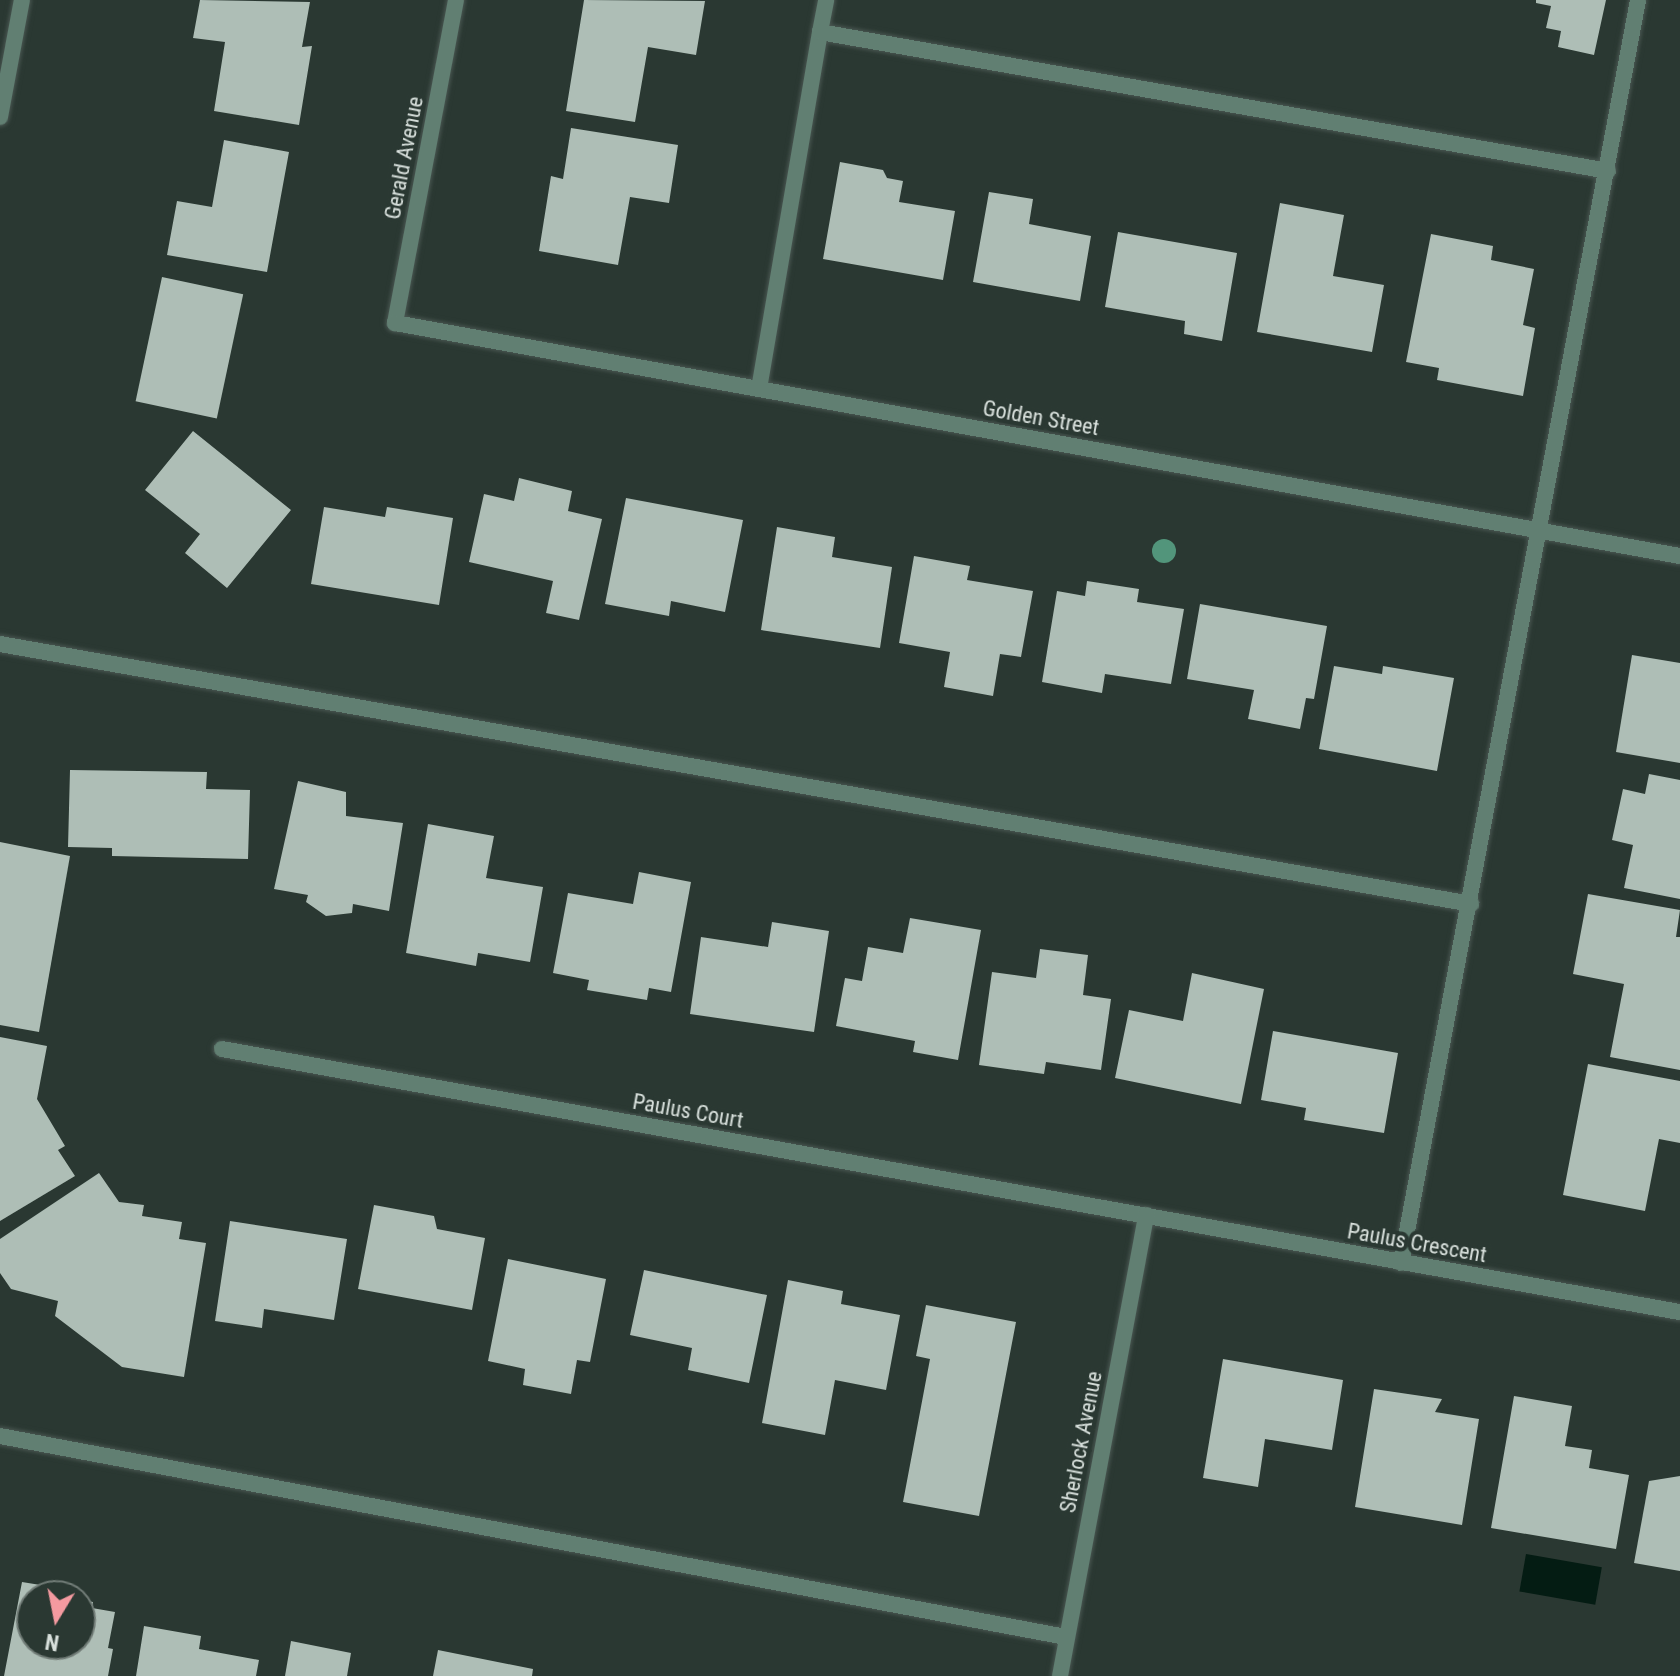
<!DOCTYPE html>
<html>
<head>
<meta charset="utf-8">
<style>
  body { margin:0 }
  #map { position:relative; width:1680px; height:1676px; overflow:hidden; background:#2a3832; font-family:"Roboto Condensed",sans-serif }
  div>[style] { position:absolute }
  .water>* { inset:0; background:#041c13; transform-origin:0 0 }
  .building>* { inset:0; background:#aebeb6; transform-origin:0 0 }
  .roads { filter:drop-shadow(0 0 2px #495651) drop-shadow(0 0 2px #495651) }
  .lane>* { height:16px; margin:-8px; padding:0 8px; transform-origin:8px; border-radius:8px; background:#617f72 }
  .street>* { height:16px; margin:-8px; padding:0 8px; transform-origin:8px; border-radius:8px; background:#617f72 }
  .trees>* { width:24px; height:24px; margin:-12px; border-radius:50%; background:#52957b }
  span { translate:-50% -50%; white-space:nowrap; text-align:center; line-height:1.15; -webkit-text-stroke:8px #2a3832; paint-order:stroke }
  .street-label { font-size:22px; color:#d8e0dc }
  .north { position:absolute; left:16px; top:1580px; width:80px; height:80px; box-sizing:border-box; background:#2a3832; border:2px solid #707b76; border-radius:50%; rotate:190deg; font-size:22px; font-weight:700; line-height:32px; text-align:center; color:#d8e0dc }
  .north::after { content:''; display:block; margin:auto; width:28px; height:36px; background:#f49aa0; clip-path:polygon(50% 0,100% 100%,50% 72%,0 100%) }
</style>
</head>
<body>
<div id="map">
  <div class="water">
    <div style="left:1526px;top:1554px;width:77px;height:38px;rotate:10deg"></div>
  </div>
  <div class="building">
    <div style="clip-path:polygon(200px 0,310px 2px,302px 47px,312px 46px,299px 125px,214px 111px,225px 42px,193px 38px)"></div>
    <div style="clip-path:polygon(584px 0,705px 1px,696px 55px,648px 47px,635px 122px,566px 111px)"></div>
    <div style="clip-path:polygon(1536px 0,1606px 0,1594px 55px,1558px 47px,1561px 31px,1546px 28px,1551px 6px,1536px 3px)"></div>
    <div style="clip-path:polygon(571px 128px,678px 145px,669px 203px,630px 197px,618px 265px,539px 251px,551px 176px,563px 179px)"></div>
    <div style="clip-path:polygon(224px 140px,289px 152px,267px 272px,167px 255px,177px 201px,212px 207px)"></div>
    <div style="clip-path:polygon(840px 162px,883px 170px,887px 178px,903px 181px,899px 202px,955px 211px,943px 280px,823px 259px)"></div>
    <div style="clip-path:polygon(989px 192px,1033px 199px,1029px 224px,1091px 236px,1080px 301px,973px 282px)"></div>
    <div style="clip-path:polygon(1280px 203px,1344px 215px,1333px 276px,1384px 285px,1372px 352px,1257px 332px)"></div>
    <div style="clip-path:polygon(1118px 232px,1237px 253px,1222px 341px,1184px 334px,1185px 321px,1105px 307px)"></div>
    <div style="clip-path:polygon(1431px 234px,1493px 246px,1491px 260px,1534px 269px,1523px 325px,1535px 328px,1523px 396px,1437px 380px,1439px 368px,1406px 362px)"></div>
    <div style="left:162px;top:277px;width:83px;height:127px;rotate:12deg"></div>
    <div style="clip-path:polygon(193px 431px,291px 510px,227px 588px,185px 553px,200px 534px,145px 490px)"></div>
    <div style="clip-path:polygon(519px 478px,572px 491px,568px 511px,602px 519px,579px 620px,546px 613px,553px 581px,469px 562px,484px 494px,514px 501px)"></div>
    <div style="clip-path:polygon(626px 498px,743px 520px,725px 612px,671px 601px,669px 616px,605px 604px)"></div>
    <div style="clip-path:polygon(324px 507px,385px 517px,387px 507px,453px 518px,439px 605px,311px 584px)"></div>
    <div style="clip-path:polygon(777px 527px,835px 537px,832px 557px,892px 567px,880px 648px,761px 630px)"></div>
    <div style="clip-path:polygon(914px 556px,970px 566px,967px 580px,1033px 591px,1021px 657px,1000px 654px,993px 696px,944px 687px,950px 652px,899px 643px)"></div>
    <div style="clip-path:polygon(1087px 581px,1139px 589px,1137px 602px,1184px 609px,1171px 684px,1105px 674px,1102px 693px,1042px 682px,1057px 591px,1085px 596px)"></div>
    <div style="clip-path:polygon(1200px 604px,1327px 626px,1314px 699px,1306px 698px,1300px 729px,1248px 719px,1254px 690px,1187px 679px)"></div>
    <div style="clip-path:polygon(1632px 655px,1680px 663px,1680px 763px,1616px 752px)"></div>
    <div style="clip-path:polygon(1334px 666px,1382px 674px,1383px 666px,1454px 678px,1437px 771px,1319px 749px)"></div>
    <div style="clip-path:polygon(70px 770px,207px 772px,206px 789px,250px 790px,248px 859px,112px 856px,112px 848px,68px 847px)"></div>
    <div style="clip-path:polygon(1649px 774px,1680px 780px,1680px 899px,1624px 888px,1633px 845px,1612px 840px,1623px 789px,1645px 794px)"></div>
    <div style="clip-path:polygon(298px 781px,346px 792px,346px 816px,403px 823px,389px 911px,353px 904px,352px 913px,326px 916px,306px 902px,308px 895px,274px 889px)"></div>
    <div style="clip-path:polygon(428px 824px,494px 836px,486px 878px,543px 887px,530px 962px,478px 953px,476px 966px,406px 953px)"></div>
    <div style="clip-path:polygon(0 842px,70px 856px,39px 1032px,0 1025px)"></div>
    <div style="clip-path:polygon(639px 872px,691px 882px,671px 992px,649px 988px,647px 1000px,587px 990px,589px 980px,553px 973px,568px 893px,633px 904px)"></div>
    <div style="clip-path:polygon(1588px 894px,1680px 910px,1676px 937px,1680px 937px,1680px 1070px,1610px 1057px,1624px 984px,1573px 974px)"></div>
    <div style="clip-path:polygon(910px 918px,981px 930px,958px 1060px,913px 1052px,915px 1041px,836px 1026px,845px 978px,862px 981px,868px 947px,903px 953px)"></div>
    <div style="clip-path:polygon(772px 922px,829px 931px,814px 1032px,690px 1014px,701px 937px,768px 947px)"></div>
    <div style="clip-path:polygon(1040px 949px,1088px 955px,1083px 995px,1111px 999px,1101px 1070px,1046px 1062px,1044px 1074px,979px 1065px,992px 972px,1036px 978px)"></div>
    <div style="clip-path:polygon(1192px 973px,1264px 989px,1241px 1104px,1115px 1078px,1129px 1010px,1183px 1021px)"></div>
    <div style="clip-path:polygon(1273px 1031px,1398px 1053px,1384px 1133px,1304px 1120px,1306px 1108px,1261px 1100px)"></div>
    <div style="clip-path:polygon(0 1037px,47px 1046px,37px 1099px,65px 1146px,58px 1150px,75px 1176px,0 1221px)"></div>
    <div style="clip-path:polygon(1588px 1064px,1680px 1081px,1680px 1143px,1659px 1139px,1645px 1211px,1563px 1195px)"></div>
    <div style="clip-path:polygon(99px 1173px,119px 1202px,144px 1205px,142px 1216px,182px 1222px,179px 1239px,206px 1243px,184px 1377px,122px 1367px,55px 1316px,58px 1301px,11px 1289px,0 1273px,0 1239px)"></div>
    <div style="clip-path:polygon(374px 1205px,434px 1216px,437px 1229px,485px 1238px,472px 1310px,358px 1289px)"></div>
    <div style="clip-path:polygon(230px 1221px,347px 1239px,334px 1320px,264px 1309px,262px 1328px,215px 1321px)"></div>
    <div style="clip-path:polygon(508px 1259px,606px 1279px,590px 1362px,577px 1360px,571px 1394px,523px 1385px,525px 1369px,488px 1361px)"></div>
    <div style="clip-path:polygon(644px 1270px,767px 1295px,749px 1383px,688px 1370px,692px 1348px,630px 1335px)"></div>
    <div style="clip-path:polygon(788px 1280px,843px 1291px,841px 1304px,900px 1315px,886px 1390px,835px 1380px,825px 1435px,762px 1423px)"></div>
    <div style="clip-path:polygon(926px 1305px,1016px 1322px,979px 1516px,903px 1502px,930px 1359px,916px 1356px)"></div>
    <div style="clip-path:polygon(1223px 1359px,1343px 1380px,1332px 1450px,1265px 1439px,1258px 1487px,1203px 1478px)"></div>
    <div style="clip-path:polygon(1374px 1389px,1442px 1399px,1435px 1412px,1479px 1419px,1462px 1525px,1355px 1507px)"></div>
    <div style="clip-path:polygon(1514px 1396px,1572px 1406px,1565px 1446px,1592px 1450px,1589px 1468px,1629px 1475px,1616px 1549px,1491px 1528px)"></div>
    <div style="clip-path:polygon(1680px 1476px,1680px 1571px,1634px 1563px,1649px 1481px)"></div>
    <div style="clip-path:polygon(22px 1582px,65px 1589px,66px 1596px,32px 1596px,32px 1644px,80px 1644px,80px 1600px,93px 1602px,92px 1608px,115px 1612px,108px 1648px,113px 1649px,108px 1676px,4px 1676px)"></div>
    <div style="clip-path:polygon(144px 1626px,201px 1636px,199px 1649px,259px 1660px,256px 1676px,136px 1676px)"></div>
    <div style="clip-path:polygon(291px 1641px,351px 1653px,347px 1676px,285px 1676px)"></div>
    <div style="clip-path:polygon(438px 1650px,533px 1669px,532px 1676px,433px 1676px)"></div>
  </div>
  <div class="roads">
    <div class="lane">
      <div style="left:820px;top:32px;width:33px;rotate:-79deg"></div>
      <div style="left:0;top:117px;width:119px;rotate:-79.4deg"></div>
      <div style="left:759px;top:389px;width:362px;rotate:-80.3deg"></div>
      <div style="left:820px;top:32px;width:800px;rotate:10deg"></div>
      <div style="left:0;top:644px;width:1494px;rotate:10.02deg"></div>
      <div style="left:1401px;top:1263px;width:1285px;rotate:-79.37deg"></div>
      <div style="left:0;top:1436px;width:1085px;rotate:10.68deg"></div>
    </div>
    <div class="street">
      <div style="left:456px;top:0;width:329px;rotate:100.7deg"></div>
      <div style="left:395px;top:323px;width:1306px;rotate:10.28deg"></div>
      <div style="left:222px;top:1049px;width:1482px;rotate:10.23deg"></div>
      <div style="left:1060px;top:1676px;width:469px;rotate:-79.4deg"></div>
    </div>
  </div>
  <div class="trees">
    <div style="left:1164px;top:551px"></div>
  </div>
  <div class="street-label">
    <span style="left:404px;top:158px;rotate:-79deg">Gerald Avenue</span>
    <span style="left:1041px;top:418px;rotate:10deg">Golden Street</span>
    <span style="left:688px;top:1111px;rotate:10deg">Paulus Court</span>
    <span style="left:1417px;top:1243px;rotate:10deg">Paulus Crescent</span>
    <span style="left:1081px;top:1442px;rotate:-79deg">Sherlock Avenue</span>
  </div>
  <div class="north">N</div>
</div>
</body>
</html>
